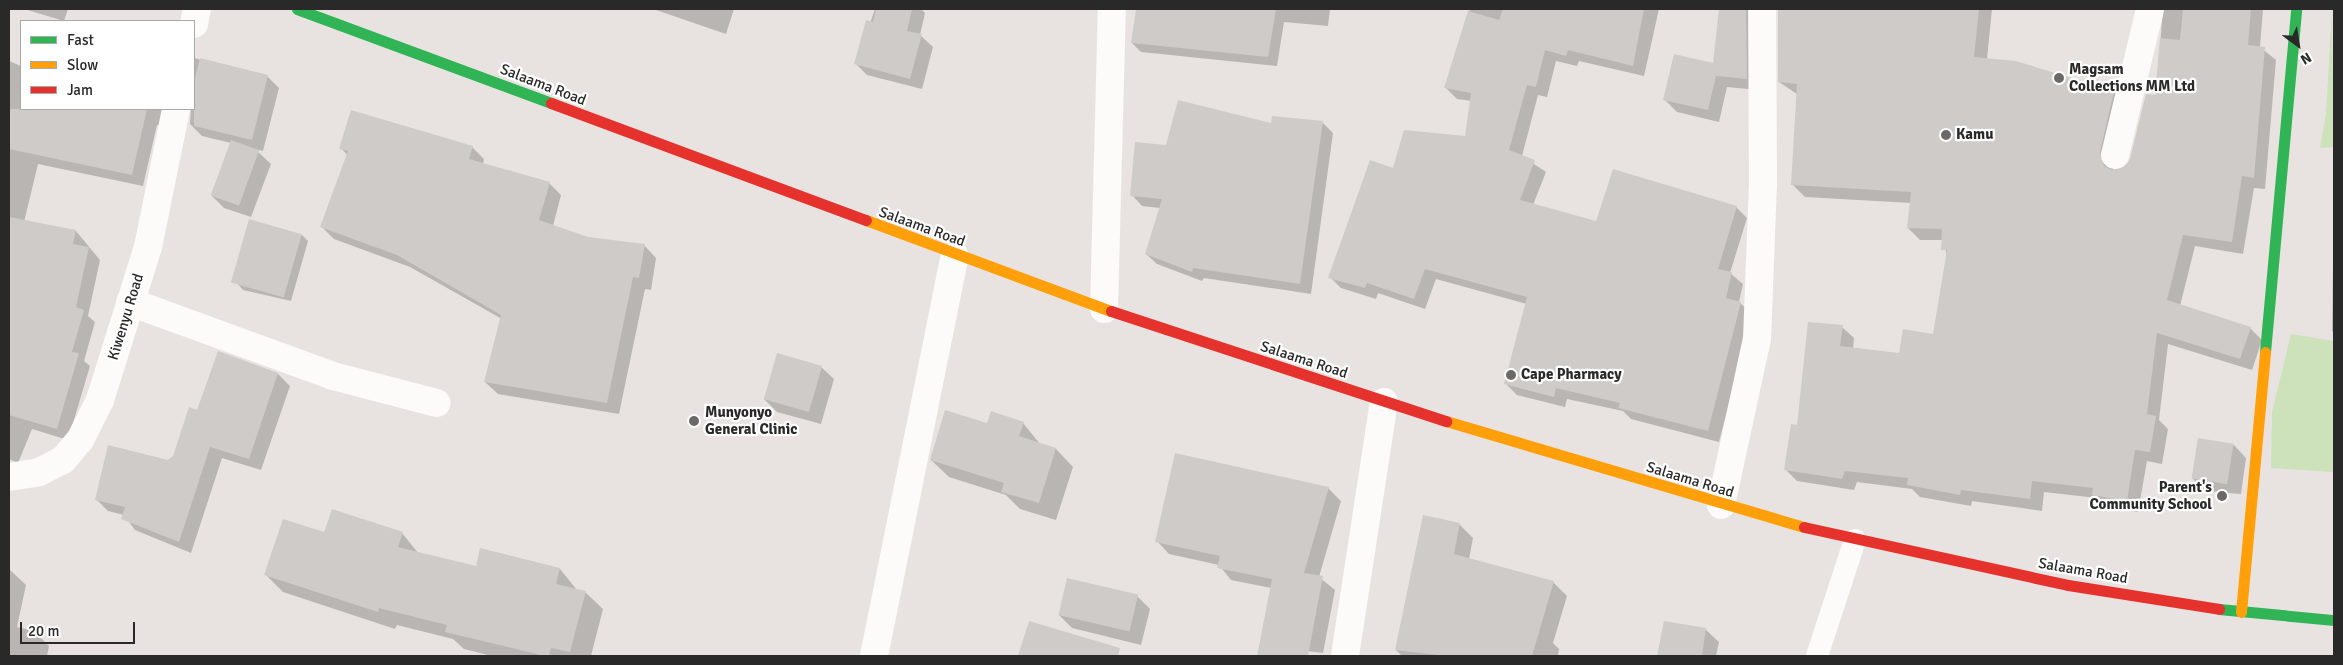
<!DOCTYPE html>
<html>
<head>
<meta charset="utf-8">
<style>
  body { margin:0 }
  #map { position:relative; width:2343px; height:665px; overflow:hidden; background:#e8e3e0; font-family:Signika,sans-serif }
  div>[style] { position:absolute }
  .green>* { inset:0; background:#cde1ba }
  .shadow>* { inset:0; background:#0003 }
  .building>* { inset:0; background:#cecbc9; transform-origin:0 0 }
  .lane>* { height:22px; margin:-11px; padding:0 11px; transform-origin:11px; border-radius:11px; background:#fcfbfa }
  .street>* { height:28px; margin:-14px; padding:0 14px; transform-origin:14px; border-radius:14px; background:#fcfbfa }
  .fast>* { height:11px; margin:-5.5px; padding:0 5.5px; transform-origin:5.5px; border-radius:5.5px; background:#30b455 }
  .slow>* { height:11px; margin:-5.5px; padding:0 5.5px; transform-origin:5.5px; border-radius:5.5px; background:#ff9f0a }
  .jam>* { height:11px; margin:-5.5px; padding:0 5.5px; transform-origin:5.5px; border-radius:5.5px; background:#e5322d }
  .dots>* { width:14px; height:14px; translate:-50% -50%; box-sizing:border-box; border:2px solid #fff; border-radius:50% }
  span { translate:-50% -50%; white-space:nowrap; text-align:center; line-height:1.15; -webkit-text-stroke:4.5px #fff; paint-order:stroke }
  .poi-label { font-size:15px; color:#292929; font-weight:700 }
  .left { translate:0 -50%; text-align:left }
  .right { translate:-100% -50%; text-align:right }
  .street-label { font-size:15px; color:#292929 }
  .frame { position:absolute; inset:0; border:10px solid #292929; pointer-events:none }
  .legend { position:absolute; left:20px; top:20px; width:175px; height:90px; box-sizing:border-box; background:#fff; border:1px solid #a9a9a9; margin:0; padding:6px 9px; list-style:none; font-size:15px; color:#292929 }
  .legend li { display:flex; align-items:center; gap:10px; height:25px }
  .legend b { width:25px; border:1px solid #a9a9a9 }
  .north { position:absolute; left:2273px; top:20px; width:50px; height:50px; -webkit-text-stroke:4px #fff; paint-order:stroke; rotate:149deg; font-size:14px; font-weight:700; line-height:20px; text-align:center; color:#292929 }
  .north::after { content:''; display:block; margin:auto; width:18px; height:22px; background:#292929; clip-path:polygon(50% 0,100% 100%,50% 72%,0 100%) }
  .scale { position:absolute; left:20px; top:622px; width:115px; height:22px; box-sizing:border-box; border:2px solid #292929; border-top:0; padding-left:6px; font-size:15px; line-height:18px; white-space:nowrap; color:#292929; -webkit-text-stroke:4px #fff; paint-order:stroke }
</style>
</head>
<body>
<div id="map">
  <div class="green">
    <div style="clip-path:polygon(2332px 9px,2334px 147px,2320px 148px,2326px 114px)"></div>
    <div style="clip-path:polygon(2291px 334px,2334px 341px,2334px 472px,2271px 468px,2272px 412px)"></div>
  </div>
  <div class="shadow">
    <div style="clip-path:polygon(24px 9px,68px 9px,64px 21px)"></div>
    <div style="clip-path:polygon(653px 9px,734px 9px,726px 34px)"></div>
    <div style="clip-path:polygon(875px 9px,921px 9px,925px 13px,920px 35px,933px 47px,922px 89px,867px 75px,856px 64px)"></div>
    <div style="clip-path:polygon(1158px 9px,1330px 9px,1328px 26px,1284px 22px,1277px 66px,1141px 52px,1132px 43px)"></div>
    <div style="clip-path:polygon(1470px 9px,1659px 9px,1644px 76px,1579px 61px,1577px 66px,1556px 61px,1547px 97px,1538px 95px,1522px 156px,1546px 172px,1533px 205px,1597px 222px,1736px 207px,1747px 218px,1730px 273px,1743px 284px,1739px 302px,1752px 314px,1719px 442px,1631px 419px,1623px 411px,1567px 399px,1565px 407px,1517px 395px,1506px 384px,1527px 304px,1436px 279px,1425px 309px,1378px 293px,1376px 299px,1341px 288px,1330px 277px,1394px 170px,1466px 138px,1472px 101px,1457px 99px,1446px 88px)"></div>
    <div style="clip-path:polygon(1720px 9px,1767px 9px,1758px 90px,1727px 87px,1719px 122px,1677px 112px,1665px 100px,1714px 64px)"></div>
    <div style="clip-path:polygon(1779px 9px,1992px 9px,1987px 59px,2114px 92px,2126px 104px,2113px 171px,2120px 171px,2131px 160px,2156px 96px,2163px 9px,2263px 9px,2260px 47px,2276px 60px,2265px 189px,2254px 188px,2243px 254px,2195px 246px,2180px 306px,2250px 328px,2262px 340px,2252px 370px,2168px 344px,2159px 420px,2168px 429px,2162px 464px,2147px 461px,2138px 512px,2105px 506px,2097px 498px,2044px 492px,2042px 511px,1972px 501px,1971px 506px,1920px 497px,1912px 489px,1857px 482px,1854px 490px,1797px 481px,1785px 469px,1798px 426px,1842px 327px,1854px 338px,1853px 349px,1900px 354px,1934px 336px,1947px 255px,1943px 240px,1920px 240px,1908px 228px,1911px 203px,1805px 197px,1793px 185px,1797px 94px,1779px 82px)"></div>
    <div style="clip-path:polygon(194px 58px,267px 76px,279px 88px,263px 151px,255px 149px,271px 164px,251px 217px,224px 208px,211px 195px,231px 143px,202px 136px,190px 124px)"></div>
    <div style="clip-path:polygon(9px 61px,21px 66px,21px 109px,181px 109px,170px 128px,157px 125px,143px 186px,38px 164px,24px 222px,76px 231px,100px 260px,88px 316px,95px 322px,84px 361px,90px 366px,68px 440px,32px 429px,18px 463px,9px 459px)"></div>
    <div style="clip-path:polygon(1273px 117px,1323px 123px,1333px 133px,1311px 294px,1204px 278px,1202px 281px,1157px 264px,1146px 254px,1160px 208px,1142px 206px,1132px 195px,1272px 124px)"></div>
    <div style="clip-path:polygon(472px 147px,484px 159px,483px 165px,549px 183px,561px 195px,553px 226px,587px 238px,644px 245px,656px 258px,651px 290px,645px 289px,619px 414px,498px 394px,485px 382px,502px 319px,410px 267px,334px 239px,322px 227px,348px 156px,341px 148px)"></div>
    <div style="clip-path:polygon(2334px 184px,2334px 333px,2332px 331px)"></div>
    <div style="clip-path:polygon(302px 235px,308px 241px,291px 301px,243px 290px,237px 283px)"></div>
    <div style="clip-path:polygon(218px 352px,278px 374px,290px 386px,261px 470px,222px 458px,191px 553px,135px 530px,124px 515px,108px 511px,96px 499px,174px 457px,197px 412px)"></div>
    <div style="clip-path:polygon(821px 367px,834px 379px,821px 424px,777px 412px,764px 399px)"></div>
    <div style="clip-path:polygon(1023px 423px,1040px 444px,1056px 449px,1073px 467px,1056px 520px,1020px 509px,1006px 495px,949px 477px,931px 460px,988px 424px)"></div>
    <div style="clip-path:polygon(2234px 445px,2246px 458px,2241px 494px,2205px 491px,2192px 478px)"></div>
    <div style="clip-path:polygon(1328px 488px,1341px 501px,1319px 577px,1335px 590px,1323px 653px,1275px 647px,1271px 588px,1231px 580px,1219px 565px,1169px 554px,1157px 541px)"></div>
    <div style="clip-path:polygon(1459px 524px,1473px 538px,1469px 559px,1553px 582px,1567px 596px,1553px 643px,1559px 649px,1558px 656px,1402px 656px,1396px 650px)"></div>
    <div style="clip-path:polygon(402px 533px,419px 554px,477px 568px,481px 549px,560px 569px,577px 590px,585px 592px,603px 609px,591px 656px,492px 656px,464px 649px,453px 639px,397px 625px,395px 629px,283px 592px,266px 575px,325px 534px)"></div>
    <div style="clip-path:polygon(9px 569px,26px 585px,17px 627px,34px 631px,49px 646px,47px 656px,9px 656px)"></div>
    <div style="clip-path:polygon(1137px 596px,1150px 609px,1141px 645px,1072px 628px,1059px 615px)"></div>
    <div style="clip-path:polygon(1665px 622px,1706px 630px,1719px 642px,1716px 656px,1659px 656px)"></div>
    <div style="clip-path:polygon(1090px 648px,1088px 656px,1020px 656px,1021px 652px)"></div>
  </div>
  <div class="building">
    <div style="clip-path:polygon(876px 9px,912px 9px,907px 31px,922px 34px,910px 79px,854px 64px,866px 20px,873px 22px)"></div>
    <div style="clip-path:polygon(1136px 9px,1276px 9px,1268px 57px,1131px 43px)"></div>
    <div style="clip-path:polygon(1503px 9px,1644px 9px,1633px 66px,1568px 50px,1566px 56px,1545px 50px,1536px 87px,1527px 85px,1509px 150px,1535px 160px,1520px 200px,1596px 221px,1613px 169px,1737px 206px,1718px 269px,1732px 272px,1726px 298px,1741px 302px,1708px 431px,1618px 408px,1620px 403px,1556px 388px,1554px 397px,1504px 384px,1527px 297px,1425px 269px,1414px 299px,1367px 283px,1365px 288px,1328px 278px,1370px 160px,1393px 168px,1404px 130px,1465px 136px,1471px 93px,1444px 88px,1468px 11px,1499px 20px)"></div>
    <div style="clip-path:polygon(1719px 9px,1746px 9px,1747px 79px,1716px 76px,1708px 110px,1663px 100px,1674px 54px,1713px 63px)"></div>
    <div style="clip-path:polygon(1778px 9px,1979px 9px,1974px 57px,2016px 61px,2114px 91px,2100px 152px,2104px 166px,2112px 170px,2126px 166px,2130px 159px,2146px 94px,2155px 95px,2160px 38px,2180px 40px,2183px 9px,2251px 9px,2248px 45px,2265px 47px,2254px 178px,2242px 176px,2232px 242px,2183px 235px,2167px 300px,2251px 327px,2240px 359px,2157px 333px,2147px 414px,2156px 416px,2150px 452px,2135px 450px,2127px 501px,2092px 495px,2093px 488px,2032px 481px,2030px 499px,1961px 490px,1960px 495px,1907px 485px,1908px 478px,1845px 471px,1842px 479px,1784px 470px,1791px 424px,1797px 425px,1808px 322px,1843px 325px,1840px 346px,1899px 353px,1903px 329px,1933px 334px,1947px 250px,1941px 250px,1942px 229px,1907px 228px,1911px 192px,1791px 185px,1797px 84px,1778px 82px)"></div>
    <div style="clip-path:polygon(200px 58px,268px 75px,252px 140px,194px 126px,194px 82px)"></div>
    <div style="clip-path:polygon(1178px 100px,1271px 123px,1272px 116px,1323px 121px,1300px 284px,1193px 268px,1192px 272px,1145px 254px,1162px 199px,1130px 196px,1135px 142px,1166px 145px)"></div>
    <div style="clip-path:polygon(9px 109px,147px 109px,132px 175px,9px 149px)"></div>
    <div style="clip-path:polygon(351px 110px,473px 146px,469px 159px,550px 182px,539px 220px,588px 237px,645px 244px,639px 278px,633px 277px,607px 403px,484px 382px,501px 315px,397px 255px,320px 227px,348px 151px,339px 149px)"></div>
    <div style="left:231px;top:140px;width:30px;height:59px;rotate:20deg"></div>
    <div style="clip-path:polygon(9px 217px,76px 230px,73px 244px,89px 247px,76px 307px,84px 310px,72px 352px,79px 353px,57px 429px,9px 415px)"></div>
    <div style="left:249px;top:219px;width:55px;height:66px;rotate:16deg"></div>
    <div style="clip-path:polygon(218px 351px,278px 373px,249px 459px,210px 447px,179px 542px,121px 519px,125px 507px,95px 500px,108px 445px,168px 460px,173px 456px,189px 407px,197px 410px)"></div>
    <div style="left:777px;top:353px;width:47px;height:48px;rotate:16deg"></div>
    <div style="clip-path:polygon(945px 410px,987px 423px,991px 411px,1024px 422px,1019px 436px,1056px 448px,1039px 503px,1001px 492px,1004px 483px,930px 460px)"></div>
    <div style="left:2198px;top:438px;width:36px;height:41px;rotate:9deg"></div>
    <div style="clip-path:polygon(1175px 453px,1329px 487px,1304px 573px,1323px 576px,1308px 656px,1257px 656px,1272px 579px,1217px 568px,1220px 556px,1155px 542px)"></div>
    <div style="clip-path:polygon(332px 509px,403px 532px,398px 547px,476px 566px,480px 548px,560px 568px,556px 584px,586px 591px,570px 652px,551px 648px,549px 656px,545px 656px,445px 632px,447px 625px,379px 608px,378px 612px,264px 575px,283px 519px,324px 532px)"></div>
    <div style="clip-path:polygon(1423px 515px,1460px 523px,1454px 554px,1554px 581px,1532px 656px,1447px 656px,1395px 650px)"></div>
    <div style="left:1067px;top:578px;width:73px;height:38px;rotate:13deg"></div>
    <div style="clip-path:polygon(1029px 621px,1120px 648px,1118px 656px,1018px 656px)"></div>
    <div style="clip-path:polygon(1664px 621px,1706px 628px,1702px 656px,1657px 656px)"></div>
  </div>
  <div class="lane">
    <div style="left:1817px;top:656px;width:122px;rotate:-71.9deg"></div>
  </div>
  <div class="street">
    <div style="left:194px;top:24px;width:15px;rotate:-79deg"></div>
    <div style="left:2115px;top:155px;width:150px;rotate:-76.5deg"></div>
    <div style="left:130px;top:302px;width:216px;rotate:20deg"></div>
    <div style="left:333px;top:376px;width:107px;rotate:14.6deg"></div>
    <div style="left:1104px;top:309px;width:300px;rotate:-88.5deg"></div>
    <div style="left:9px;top:477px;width:30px;rotate:-9deg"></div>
    <div style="left:39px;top:472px;width:27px;rotate:-27deg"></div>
    <div style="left:63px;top:460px;width:26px;rotate:-50deg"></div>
    <div style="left:80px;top:440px;width:45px;rotate:-63.4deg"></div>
    <div style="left:100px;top:400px;width:160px;rotate:-72.6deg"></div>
    <div style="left:148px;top:247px;width:141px;rotate:-78.5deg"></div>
    <div style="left:1721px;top:505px;width:170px;rotate:-77.8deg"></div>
    <div style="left:1757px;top:339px;width:155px;rotate:-87.8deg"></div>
    <div style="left:1763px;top:184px;width:175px;rotate:-90.3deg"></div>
    <div style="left:874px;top:656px;width:408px;rotate:-78.6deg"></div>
    <div style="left:1345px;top:656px;width:257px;rotate:-81.3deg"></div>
  </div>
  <div class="fast">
    <div style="left:297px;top:9px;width:271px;rotate:20.3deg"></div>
    <div style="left:2265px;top:352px;width:344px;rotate:-84.8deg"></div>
    <div style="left:2219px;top:609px;width:116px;rotate:5.5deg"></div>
  </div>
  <div class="slow">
    <div style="left:866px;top:220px;width:261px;rotate:20.4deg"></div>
    <div style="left:1446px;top:421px;width:373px;rotate:16.5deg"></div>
    <div style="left:2241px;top:612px;width:261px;rotate:-84.7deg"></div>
  </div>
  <div class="jam">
    <div style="left:551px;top:103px;width:336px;rotate:20.4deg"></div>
    <div style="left:1111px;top:311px;width:353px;rotate:18.2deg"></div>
    <div style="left:1804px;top:527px;width:270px;rotate:12.4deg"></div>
    <div style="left:2068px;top:585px;width:153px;rotate:9deg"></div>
  </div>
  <div class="dots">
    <div style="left:2059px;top:78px;background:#6c6a69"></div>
    <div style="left:1946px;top:135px;background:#6c6a69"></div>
    <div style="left:1511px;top:375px;background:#6c6a69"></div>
    <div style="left:694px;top:421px;background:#6c6a69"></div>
    <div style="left:2222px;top:496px;background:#6c6a69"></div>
  </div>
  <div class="poi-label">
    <span class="left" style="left:2069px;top:78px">Magsam<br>Collections MM Ltd</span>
    <span class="left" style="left:1956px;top:135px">Kamu</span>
    <span class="left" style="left:1521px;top:375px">Cape Pharmacy</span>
    <span class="left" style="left:705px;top:421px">Munyonyo<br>General Clinic</span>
    <span class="right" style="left:2212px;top:496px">Parent's<br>Community School</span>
  </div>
  <div class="street-label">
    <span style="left:543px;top:85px;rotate:21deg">Salaama Road</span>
    <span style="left:922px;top:227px;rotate:20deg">Salaama Road</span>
    <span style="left:126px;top:317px;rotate:-73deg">Kiwenyu Road</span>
    <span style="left:1304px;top:360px;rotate:18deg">Salaama Road</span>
    <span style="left:1690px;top:480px;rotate:17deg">Salaama Road</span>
    <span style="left:2083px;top:571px;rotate:10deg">Salaama Road</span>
  </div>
  <div class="frame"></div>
  <ul class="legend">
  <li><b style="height:6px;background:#30b455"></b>Fast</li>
  <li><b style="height:6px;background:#ff9f0a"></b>Slow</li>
  <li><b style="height:6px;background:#e5322d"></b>Jam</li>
  </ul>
  <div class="north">N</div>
  <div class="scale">20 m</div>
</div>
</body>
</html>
